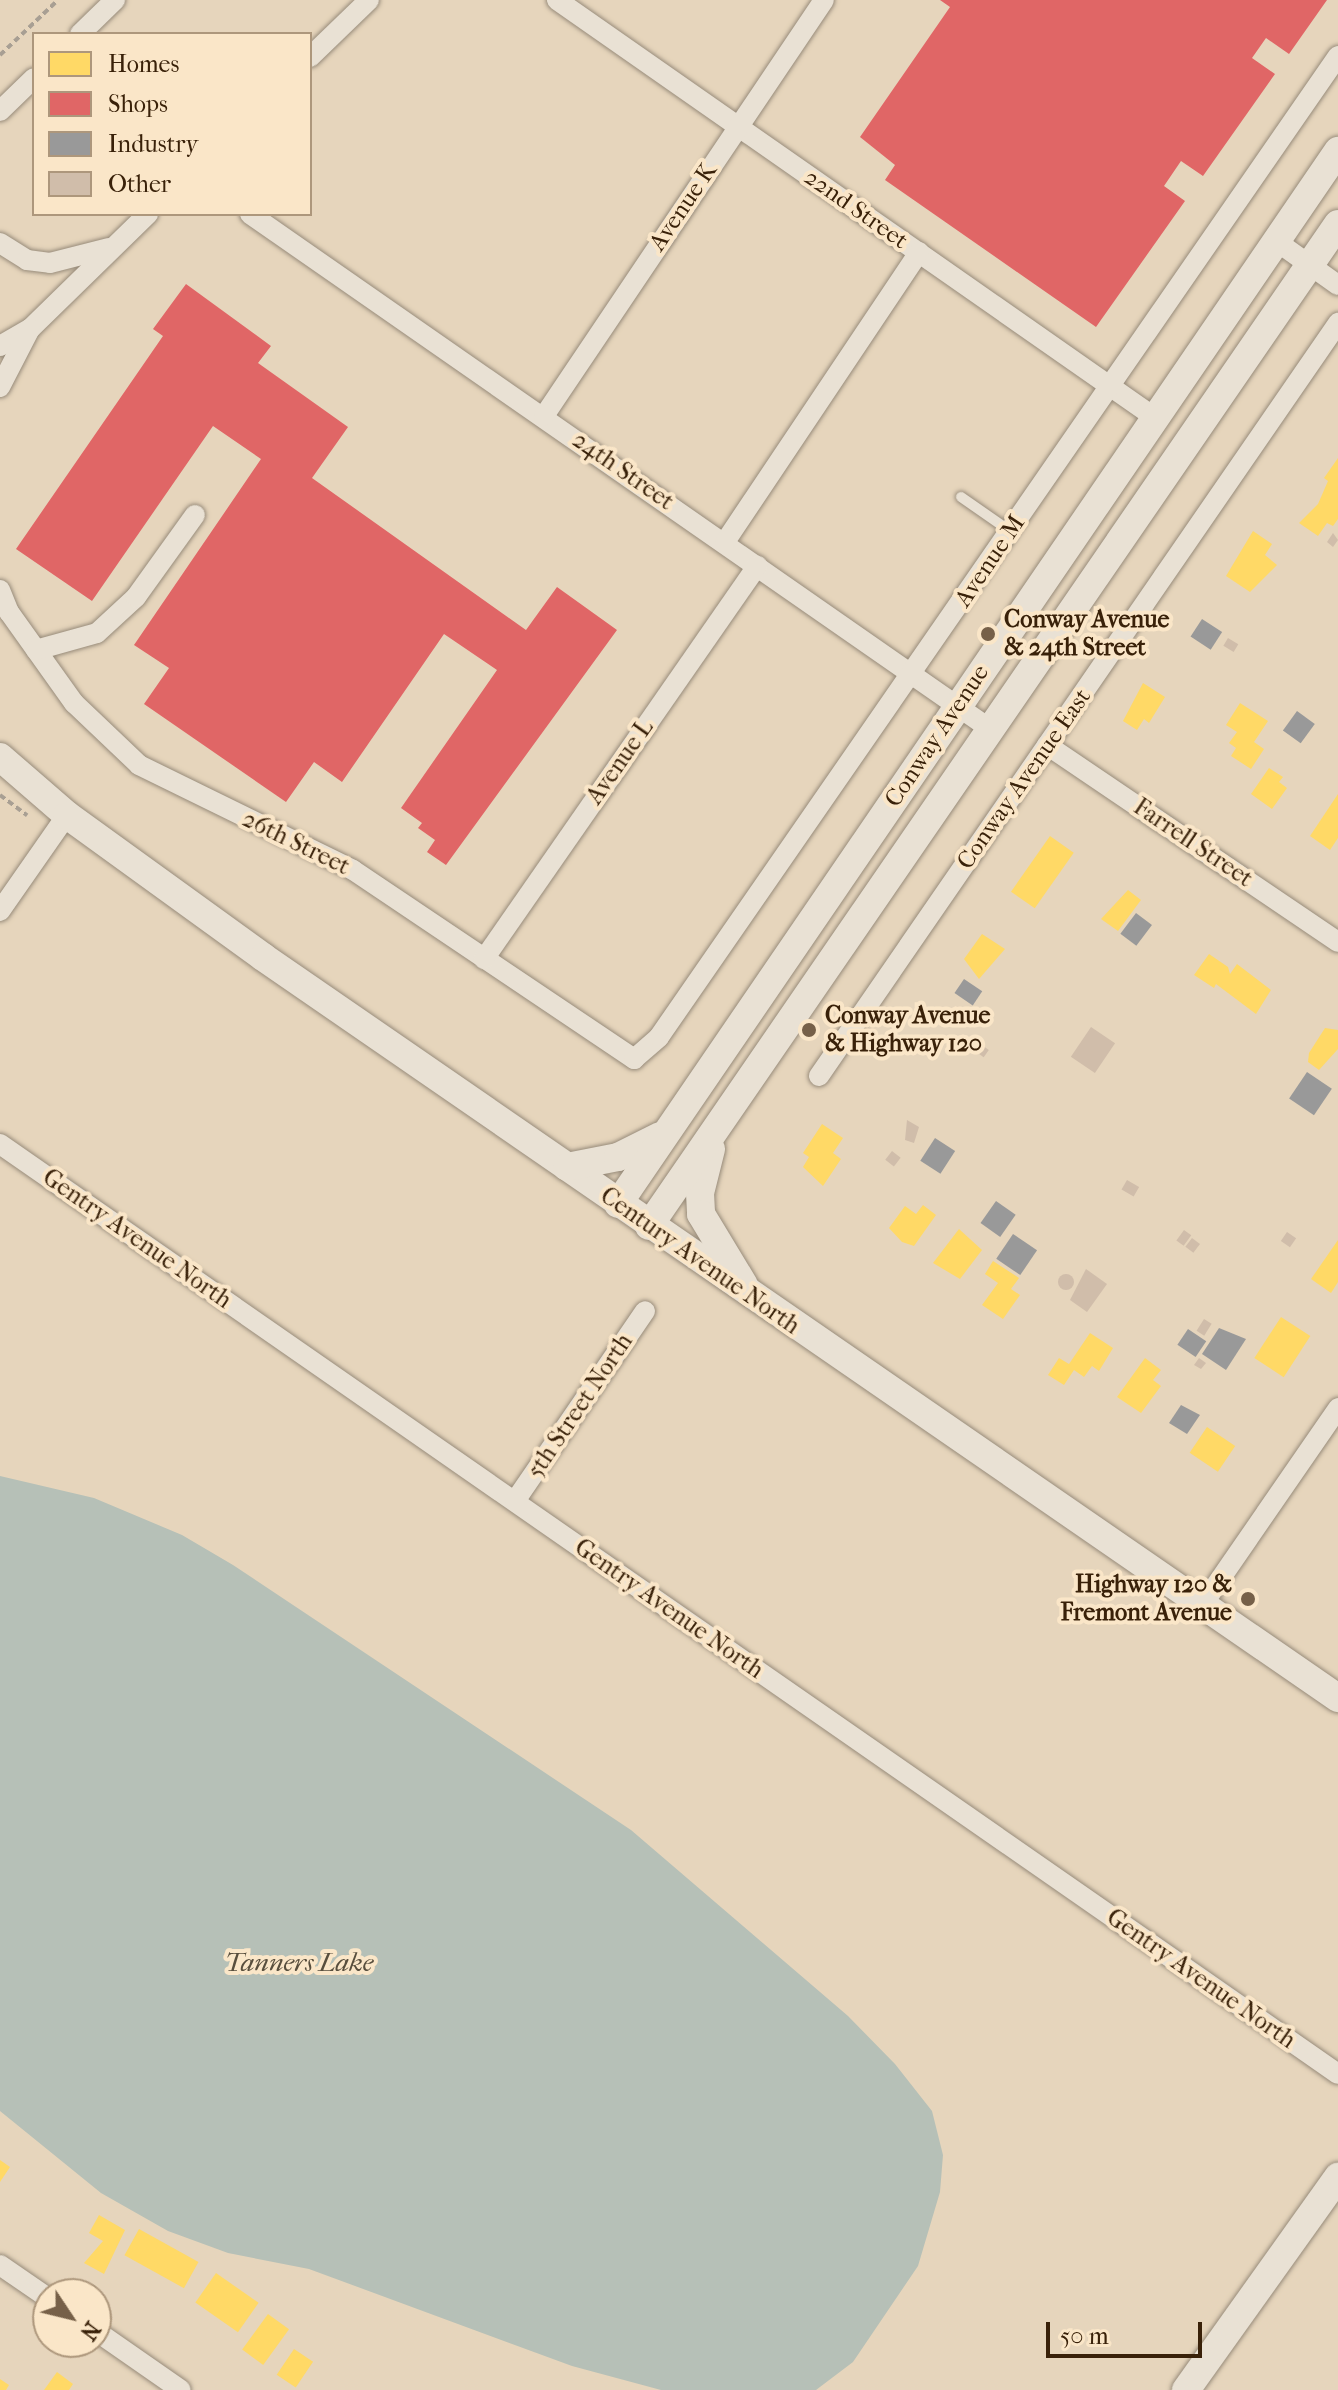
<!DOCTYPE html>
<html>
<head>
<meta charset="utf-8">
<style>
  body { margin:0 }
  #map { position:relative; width:1338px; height:2390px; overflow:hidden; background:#e6d5bc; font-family:"IM FELL French Canon",serif }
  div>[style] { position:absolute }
  .water>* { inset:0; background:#b6c0b7 }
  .homes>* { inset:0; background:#ffd966; transform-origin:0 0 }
  .shops>* { inset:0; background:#e06666 }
  .industry>* { inset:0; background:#999; transform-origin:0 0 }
  .building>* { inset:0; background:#d0bdaa; transform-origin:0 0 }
  .round { border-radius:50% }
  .path>* { height:4px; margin-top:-2px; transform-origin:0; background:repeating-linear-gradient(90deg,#a89f93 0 6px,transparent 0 10px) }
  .roads { filter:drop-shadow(0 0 2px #978b7a) drop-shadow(0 0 2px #978b7a) }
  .lane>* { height:10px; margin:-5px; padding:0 5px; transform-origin:5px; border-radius:5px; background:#e9e1d4 }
  .street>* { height:20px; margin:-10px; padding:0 10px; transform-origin:10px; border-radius:10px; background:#e9e1d4 }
  .secondary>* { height:28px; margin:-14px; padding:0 14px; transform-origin:14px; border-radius:14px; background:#e9e1d4 }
  .dots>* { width:22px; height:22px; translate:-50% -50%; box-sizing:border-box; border:4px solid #fae6c8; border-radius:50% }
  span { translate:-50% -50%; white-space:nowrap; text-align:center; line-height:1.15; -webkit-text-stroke:8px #fae6c8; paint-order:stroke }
  .street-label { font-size:24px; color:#392109 }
  .poi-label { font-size:24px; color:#392109; font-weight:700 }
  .left { translate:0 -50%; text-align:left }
  .right { translate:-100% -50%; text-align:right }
  .water-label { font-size:26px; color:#584e3d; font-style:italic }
  .legend { position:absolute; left:32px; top:32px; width:280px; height:184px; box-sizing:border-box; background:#fae6c8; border:2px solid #ad977c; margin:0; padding:10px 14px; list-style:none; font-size:24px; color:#392109 }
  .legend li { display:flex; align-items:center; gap:16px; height:40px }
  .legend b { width:40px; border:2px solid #ad977c }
  .north { position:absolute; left:32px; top:2278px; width:80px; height:80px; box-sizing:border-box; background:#fae6c8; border:2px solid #ad977c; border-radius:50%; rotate:125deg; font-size:22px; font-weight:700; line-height:32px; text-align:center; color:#392109 }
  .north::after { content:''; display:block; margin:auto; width:28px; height:36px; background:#766048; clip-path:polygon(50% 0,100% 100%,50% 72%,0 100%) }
  .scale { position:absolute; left:1046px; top:2322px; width:156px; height:36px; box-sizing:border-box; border:4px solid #392109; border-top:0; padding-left:10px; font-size:24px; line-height:28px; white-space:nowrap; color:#392109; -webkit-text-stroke:6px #fae6c8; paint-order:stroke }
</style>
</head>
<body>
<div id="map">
  <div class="water">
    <div style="clip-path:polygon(0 1476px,94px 1498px,182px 1535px,233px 1565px,631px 1830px,848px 2016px,895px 2064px,932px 2111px,943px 2155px,940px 2192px,918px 2266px,853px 2362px,816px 2390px,661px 2390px,572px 2366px,309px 2269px,228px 2253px,168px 2231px,101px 2193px,0 2111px)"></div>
  </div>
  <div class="homes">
    <div style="clip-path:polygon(1338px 458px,1338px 519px,1333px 526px,1327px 523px,1318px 536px,1299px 523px,1318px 504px,1328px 481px,1324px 478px)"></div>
    <div style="clip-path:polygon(1253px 531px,1272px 544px,1265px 555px,1277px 565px,1250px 592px,1226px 576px)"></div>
    <div style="clip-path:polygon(1143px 683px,1165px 697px,1149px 723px,1144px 719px,1137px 730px,1123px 721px)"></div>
    <div style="clip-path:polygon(1240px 703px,1268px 721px,1254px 742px,1264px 749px,1251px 769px,1231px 756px,1236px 748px,1229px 743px,1237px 732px,1226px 725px)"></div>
    <div style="clip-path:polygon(1269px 768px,1283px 777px,1279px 782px,1287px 788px,1272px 809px,1251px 794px)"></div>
    <div style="clip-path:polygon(1338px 794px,1338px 838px,1330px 850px,1310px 836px)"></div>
    <div style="left:1050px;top:836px;width:29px;height:68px;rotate:35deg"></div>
    <div style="clip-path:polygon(1128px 890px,1141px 900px,1118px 931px,1101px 919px)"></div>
    <div style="clip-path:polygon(982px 934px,1005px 949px,979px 979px,964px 959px)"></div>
    <div style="clip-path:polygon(1209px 954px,1228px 967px,1230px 974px,1237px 964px,1271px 990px,1256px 1014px,1216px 984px,1214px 988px,1194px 975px)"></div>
    <div style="clip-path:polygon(1325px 1028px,1338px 1030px,1338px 1049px,1319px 1070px,1308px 1062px,1309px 1053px)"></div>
    <div style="clip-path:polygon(822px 1124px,843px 1138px,833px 1153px,841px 1159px,823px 1186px,803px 1167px,809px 1157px,803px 1153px)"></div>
    <div style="clip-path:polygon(923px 1205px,936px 1215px,914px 1246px,902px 1242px,889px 1228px,905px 1206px,916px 1214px)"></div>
    <div style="clip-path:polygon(959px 1229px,982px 1250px,960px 1279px,933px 1263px)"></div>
    <div style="clip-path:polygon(1338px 1240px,1338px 1282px,1331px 1293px,1311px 1279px)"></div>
    <div style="clip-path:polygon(993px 1261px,1019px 1278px,1011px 1289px,1020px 1295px,1003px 1319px,982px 1305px,998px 1283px,985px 1274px)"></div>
    <div style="left:1281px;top:1317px;width:35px;height:49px;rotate:33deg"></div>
    <div style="clip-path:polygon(1090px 1333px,1113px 1348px,1099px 1371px,1092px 1366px,1084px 1377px,1074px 1370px,1064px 1385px,1048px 1375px,1059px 1358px,1069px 1364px)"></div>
    <div style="clip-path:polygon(1145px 1358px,1161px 1370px,1153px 1380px,1161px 1386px,1141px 1413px,1117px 1397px)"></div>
    <div style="left:1207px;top:1427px;width:34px;height:31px;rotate:34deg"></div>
    <div style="clip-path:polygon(0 2160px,10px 2167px,0 2182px)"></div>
    <div style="clip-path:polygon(99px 2215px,125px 2230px,104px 2274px,84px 2263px,103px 2241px,89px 2233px)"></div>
    <div style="left:139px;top:2229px;width:68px;height:30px;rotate:29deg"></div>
    <div style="left:216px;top:2273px;width:52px;height:36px;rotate:35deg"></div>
    <div style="left:268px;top:2314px;width:26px;height:44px;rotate:36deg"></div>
    <div style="left:294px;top:2349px;width:23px;height:31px;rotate:34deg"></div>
    <div style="clip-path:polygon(57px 2372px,73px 2384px,69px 2390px,44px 2390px)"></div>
    <div style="clip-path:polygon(0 2379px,9px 2385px,6px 2390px,0 2390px)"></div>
  </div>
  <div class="shops">
    <div style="clip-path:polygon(940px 0,1327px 0,1289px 54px,1266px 38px,1252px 58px,1275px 74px,1203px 176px,1181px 161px,1164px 186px,1185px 201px,1096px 327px,885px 180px,895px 165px,860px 137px,950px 7px)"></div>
    <div style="clip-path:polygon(186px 284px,271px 346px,258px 363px,348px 427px,312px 478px,526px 630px,557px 587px,617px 630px,446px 865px,427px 852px,435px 840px,418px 828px,422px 823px,401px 808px,497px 670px,444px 634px,342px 782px,314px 762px,286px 802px,144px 704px,169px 668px,134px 645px,261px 459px,213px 426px,92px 601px,16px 549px,163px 336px,153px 329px)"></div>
  </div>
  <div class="industry">
    <div style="left:1202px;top:619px;width:24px;height:21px;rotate:33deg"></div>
    <div style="left:1297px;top:711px;width:22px;height:24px;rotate:36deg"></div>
    <div style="left:1136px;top:913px;width:20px;height:26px;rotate:37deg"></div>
    <div style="left:964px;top:979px;width:22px;height:17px;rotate:34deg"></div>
    <div style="left:1307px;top:1072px;width:30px;height:32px;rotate:34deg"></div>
    <div style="left:935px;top:1138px;width:24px;height:27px;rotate:33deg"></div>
    <div style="left:996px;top:1201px;width:24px;height:27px;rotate:35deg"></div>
    <div style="left:1013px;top:1234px;width:29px;height:30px;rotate:34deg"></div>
    <div style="clip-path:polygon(1219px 1328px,1246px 1339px,1226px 1370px,1202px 1354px)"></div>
    <div style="left:1188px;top:1329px;width:22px;height:19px;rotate:34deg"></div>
    <div style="clip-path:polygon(1181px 1405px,1200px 1415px,1187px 1434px,1169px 1423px)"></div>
  </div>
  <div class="building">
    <div style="clip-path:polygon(1333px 533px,1338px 540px,1333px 547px,1327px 542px)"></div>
    <div style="left:1228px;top:638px;width:12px;height:9px;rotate:31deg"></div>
    <div style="left:1091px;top:1027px;width:29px;height:36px;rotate:34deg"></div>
    <div style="left:979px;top:1043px;width:12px;height:9px;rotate:35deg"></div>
    <div style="clip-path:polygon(907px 1120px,919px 1127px,914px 1143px,905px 1140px)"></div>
    <div style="left:892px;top:1151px;width:11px;height:11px;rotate:38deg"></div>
    <div style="left:1127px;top:1180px;width:14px;height:11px;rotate:30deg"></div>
    <div style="left:1184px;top:1230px;width:9px;height:13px;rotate:36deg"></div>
    <div style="left:1287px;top:1232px;width:11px;height:11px;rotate:34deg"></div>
    <div style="left:1192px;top:1238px;width:10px;height:11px;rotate:37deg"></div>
    <div style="clip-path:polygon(1086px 1269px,1107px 1284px,1087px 1312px,1070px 1300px)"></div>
    <div class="round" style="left:1058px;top:1274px;width:16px;height:16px"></div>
    <div style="left:1204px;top:1319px;width:9px;height:14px;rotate:32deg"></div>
    <div style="clip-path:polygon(1199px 1358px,1206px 1363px,1201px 1369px,1194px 1365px)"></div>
  </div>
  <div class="path">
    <div style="left:0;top:55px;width:80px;rotate:-43.5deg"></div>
    <div style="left:0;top:795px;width:34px;rotate:37deg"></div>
  </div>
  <div class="roads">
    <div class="lane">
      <div style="left:961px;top:497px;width:60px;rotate:34.8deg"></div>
    </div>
    <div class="street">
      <div style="left:557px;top:0;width:728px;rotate:34.93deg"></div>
      <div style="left:80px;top:34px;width:49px;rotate:-44.2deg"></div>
      <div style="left:310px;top:57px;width:82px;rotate:-44deg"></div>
      <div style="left:0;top:111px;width:47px;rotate:-44.1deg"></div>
      <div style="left:250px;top:214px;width:905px;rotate:34.83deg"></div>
      <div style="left:1276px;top:241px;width:76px;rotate:35.4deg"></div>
      <div style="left:0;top:243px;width:32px;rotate:32deg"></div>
      <div style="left:27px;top:260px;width:23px;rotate:7deg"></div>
      <div style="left:50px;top:263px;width:61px;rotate:-14.3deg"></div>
      <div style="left:0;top:346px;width:34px;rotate:-30deg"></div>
      <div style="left:30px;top:329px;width:165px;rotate:-44.3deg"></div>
      <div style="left:0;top:387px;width:65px;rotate:-62.7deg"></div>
      <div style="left:544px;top:416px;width:501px;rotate:-56.06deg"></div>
      <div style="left:725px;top:542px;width:349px;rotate:-56.2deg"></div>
      <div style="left:0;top:590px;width:24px;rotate:68deg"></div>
      <div style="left:9px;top:612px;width:112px;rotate:54.5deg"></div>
      <div style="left:74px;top:703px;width:90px;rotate:43.6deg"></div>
      <div style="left:139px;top:765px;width:238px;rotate:26.1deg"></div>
      <div style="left:353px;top:870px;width:339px;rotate:33.9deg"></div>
      <div style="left:634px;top:1059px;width:33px;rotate:-41deg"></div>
      <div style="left:659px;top:1037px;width:1193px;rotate:-55.31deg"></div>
      <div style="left:36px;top:650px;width:63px;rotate:-15.6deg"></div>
      <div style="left:97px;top:633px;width:53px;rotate:-42.7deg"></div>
      <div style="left:136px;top:597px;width:101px;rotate:-54.3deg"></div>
      <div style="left:1047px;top:745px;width:351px;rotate:34.1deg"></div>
      <div style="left:0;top:911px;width:117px;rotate:-55.1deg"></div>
      <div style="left:484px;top:959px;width:479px;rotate:-55.2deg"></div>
      <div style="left:819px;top:1076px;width:915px;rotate:-55.42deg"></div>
      <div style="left:0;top:1144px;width:1629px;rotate:34.8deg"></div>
      <div style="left:515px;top:1501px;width:230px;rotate:-55.6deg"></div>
      <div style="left:1203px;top:1604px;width:238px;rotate:-55.4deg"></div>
      <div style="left:0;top:2265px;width:58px;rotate:34.5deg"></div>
      <div style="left:96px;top:2331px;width:103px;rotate:34.8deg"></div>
    </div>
    <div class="secondary">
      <div style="left:0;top:757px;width:89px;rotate:40.9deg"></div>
      <div style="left:67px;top:815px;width:242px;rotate:35.9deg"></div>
      <div style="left:263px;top:957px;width:1306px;rotate:34.58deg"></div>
      <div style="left:711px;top:1149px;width:45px;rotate:104deg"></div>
      <div style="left:700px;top:1193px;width:21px;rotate:87deg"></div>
      <div style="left:701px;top:1214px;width:83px;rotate:58.8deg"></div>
      <div style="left:567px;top:1167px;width:52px;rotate:-11.1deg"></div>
      <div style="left:618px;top:1157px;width:47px;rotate:-26.6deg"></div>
      <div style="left:618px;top:1204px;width:1276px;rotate:-55.64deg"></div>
      <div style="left:649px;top:1226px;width:1216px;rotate:-55.49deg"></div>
      <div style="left:1186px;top:2390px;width:262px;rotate:-54.5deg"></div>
    </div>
  </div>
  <div class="dots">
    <div style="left:988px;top:634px;background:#766048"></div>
    <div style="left:809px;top:1030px;background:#766048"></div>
    <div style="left:1248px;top:1599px;background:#766048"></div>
  </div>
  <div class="street-label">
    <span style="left:683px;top:207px;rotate:-56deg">Avenue K</span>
    <span style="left:856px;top:209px;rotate:35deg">22nd Street</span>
    <span style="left:623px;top:471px;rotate:35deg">24th Street</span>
    <span style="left:990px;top:561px;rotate:-56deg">Avenue M</span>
    <span style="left:937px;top:736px;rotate:-56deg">Conway Avenue</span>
    <span style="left:620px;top:762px;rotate:-55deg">Avenue L</span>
    <span style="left:1024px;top:779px;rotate:-55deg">Conway Avenue East</span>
    <span style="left:296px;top:843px;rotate:26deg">26th Street</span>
    <span style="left:1193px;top:843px;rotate:34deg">Farrell Street</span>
    <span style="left:137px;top:1239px;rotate:35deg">Gentry Avenue North</span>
    <span style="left:700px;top:1261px;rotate:35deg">Century Avenue North</span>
    <span style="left:580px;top:1406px;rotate:-56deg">5th Street North</span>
    <span style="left:669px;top:1609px;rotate:35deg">Gentry Avenue North</span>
    <span style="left:1201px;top:1979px;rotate:35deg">Gentry Avenue North</span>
  </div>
  <div class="poi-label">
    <span class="left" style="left:1004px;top:634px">Conway Avenue<br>&amp; 24th Street</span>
    <span class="left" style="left:825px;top:1030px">Conway Avenue<br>&amp; Highway 120</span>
    <span class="right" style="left:1232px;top:1599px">Highway 120 &amp;<br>Fremont Avenue</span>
  </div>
  <div class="water-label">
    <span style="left:299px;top:1963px">Tanners Lake</span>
  </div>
  <ul class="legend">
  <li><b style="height:22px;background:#ffd966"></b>Homes</li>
  <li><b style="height:22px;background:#e06666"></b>Shops</li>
  <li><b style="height:22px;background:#999"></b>Industry</li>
  <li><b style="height:22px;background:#d0bdaa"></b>Other</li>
  </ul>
  <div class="north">N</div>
  <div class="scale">50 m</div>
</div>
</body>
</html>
